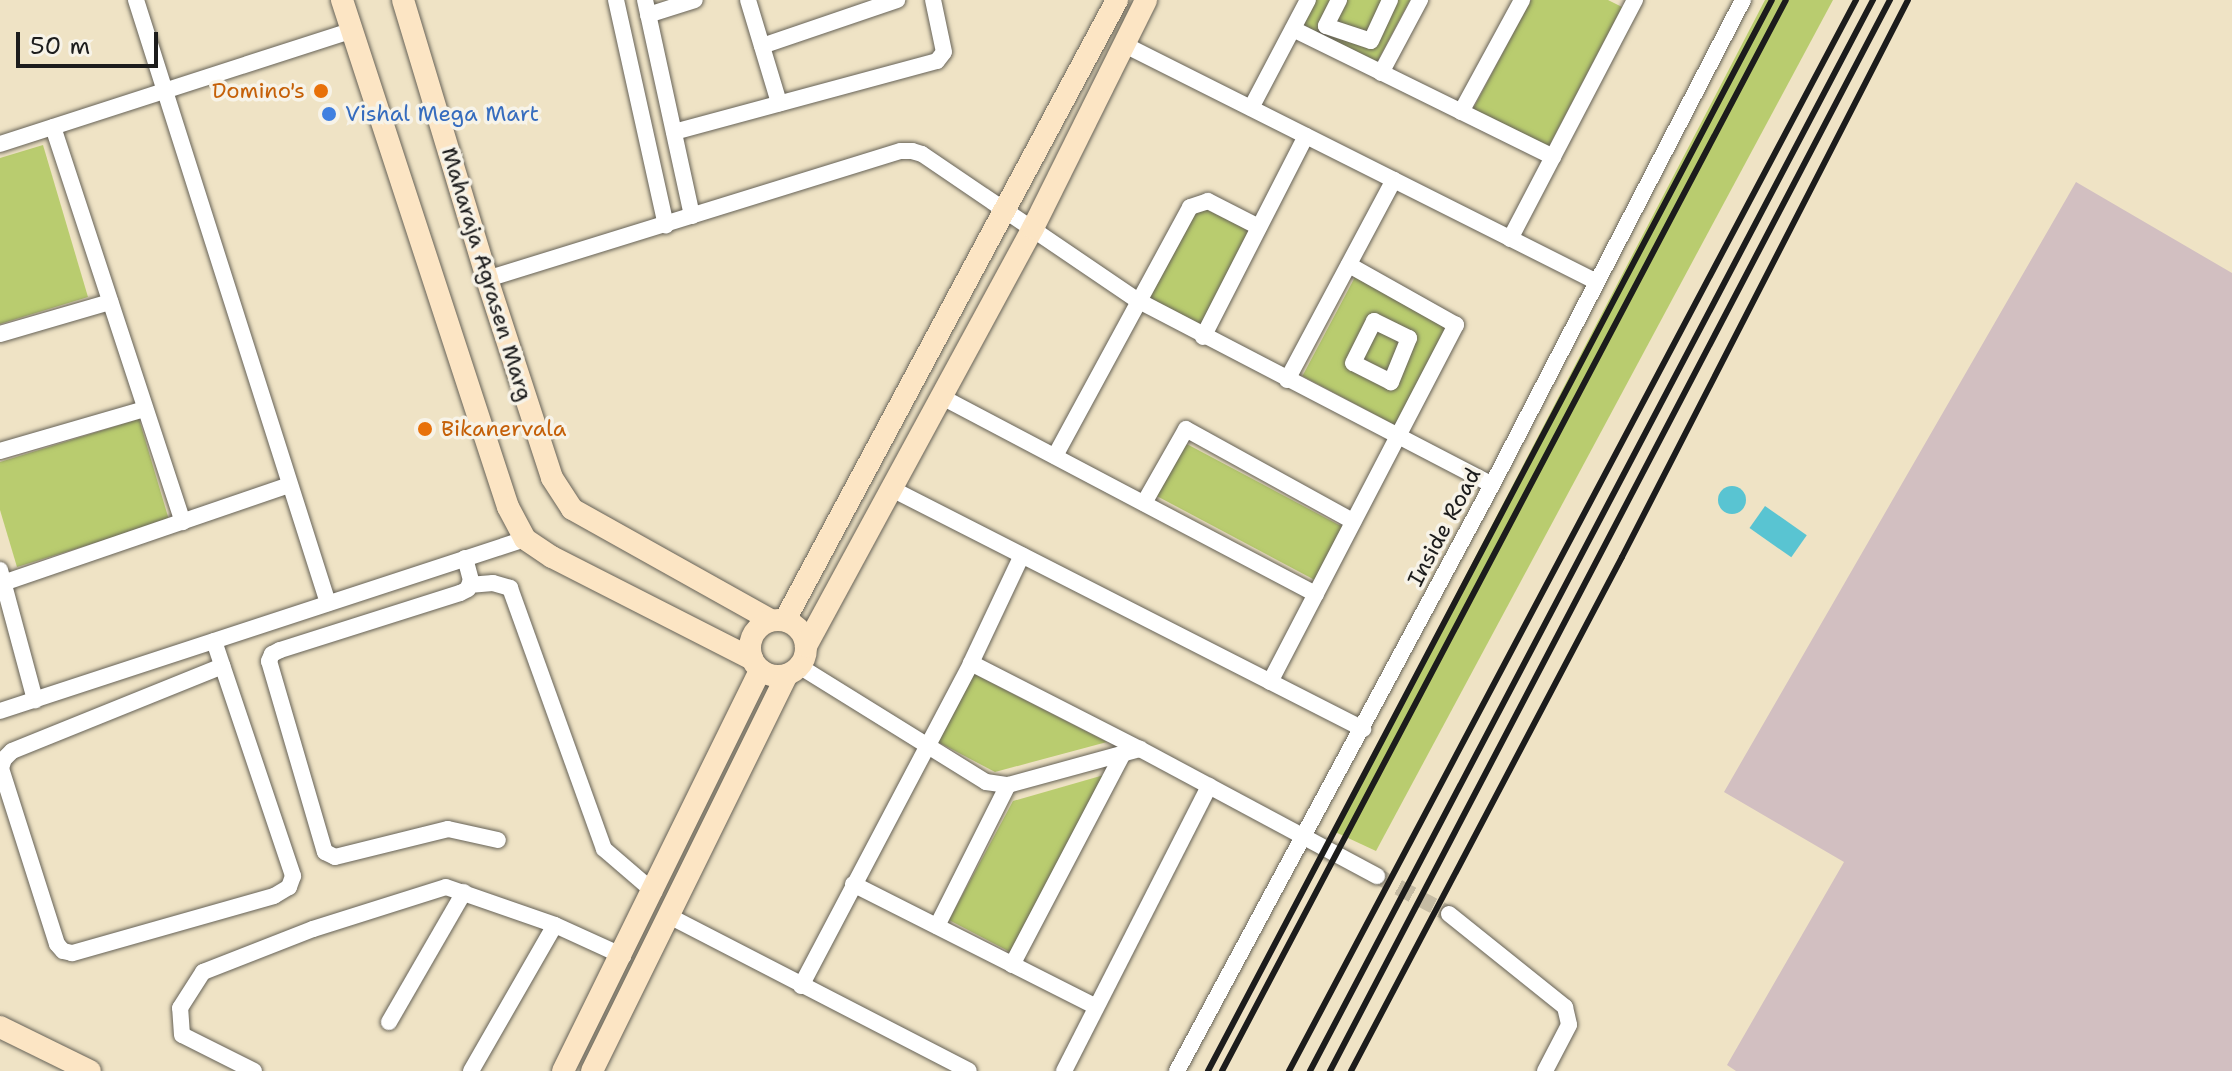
<!DOCTYPE html>
<html>
<head>
<meta charset="utf-8">
<style>
  body { margin:0 }
  #map { position:relative; width:2232px; height:1071px; overflow:hidden; background:#efe3c5; font-family:"Shantell Sans",sans-serif }
  div>[style] { position:absolute }
  .industrial>* { inset:0; background:#d2bfc1 }
  .green>* { inset:0; background:#b9cc6f; transform-origin:0 0 }
  .water>* { inset:0; background:#59c4d2; transform-origin:0 0 }
  .round { border-radius:50% }
  .street-tunnel>* { height:16px; margin-top:-8px; transform-origin:0; background:repeating-linear-gradient(90deg,#c5bba3 0 16px,transparent 0 24px) }
  .roads { filter:drop-shadow(0 0 2px #666257) drop-shadow(0 0 2px #666257) }
  .street>* { height:16px; margin:-8px; padding:0 8px; transform-origin:8px; border-radius:8px; background:#fff }
  .secondary>* { height:22px; margin:-11px; padding:0 11px; transform-origin:11px; border-radius:11px; background:#fce5c4 }
  .secondary>.ring { margin:-11px; padding:0; box-sizing:content-box; background:none; border:22px solid #fce5c4; border-radius:50% }
  .rail>* { height:6px; margin:-3px; padding:0 3px; transform-origin:3px; border-radius:3px; background:#1c1c1c }
  .dots>* { width:22px; height:22px; translate:-50% -50%; box-sizing:border-box; border:4px solid #f7f3e8; border-radius:50% }
  span { translate:-50% -50%; white-space:nowrap; text-align:center; line-height:1.15; -webkit-text-stroke:7px #f7f3e8; paint-order:stroke }
  .food-label { font-size:22px; color:#c56008 }
  .right { translate:-100% -50%; text-align:right }
  .left { translate:0 -50%; text-align:left }
  .shop-label { font-size:22px; color:#366cbe }
  .street-label { font-size:22px; color:#1c1c1c }
  .scale { position:absolute; left:16px; top:32px; width:142px; height:36px; box-sizing:border-box; border:4px solid #1c1c1c; border-top:0; padding-left:10px; font-size:24px; line-height:28px; white-space:nowrap; color:#1c1c1c; -webkit-text-stroke:6px #f7f3e8; paint-order:stroke }
</style>
</head>
<body>
<div id="map">
  <div class="industrial">
    <div style="clip-path:polygon(2076px 182px,2232px 273px,2232px 1071px,1736px 1071px,1727px 1065px,1844px 862px,1724px 792px)"></div>
  </div>
  <div class="green">
    <div style="clip-path:polygon(1316px 0,1410px 0,1376px 64px,1303px 25px)"></div>
    <div style="clip-path:polygon(1531px 0,1608px 0,1622px 7px,1548px 148px,1473px 109px)"></div>
    <div style="clip-path:polygon(1765px 0,1833px 0,1376px 851px,1333px 831px)"></div>
    <div style="clip-path:polygon(43px 145px,88px 297px,0 324px,0 158px)"></div>
    <div style="left:1194px;top:203px;width:63px;height:105px;rotate:27deg"></div>
    <div style="left:1355px;top:277px;width:107px;height:112px;rotate:28deg"></div>
    <div style="clip-path:polygon(139px 419px,169px 520px,17px 567px,0 510px,0 462px)"></div>
    <div style="left:1183px;top:442px;width:187px;height:60px;rotate:28deg"></div>
    <div style="clip-path:polygon(972px 673px,1107px 742px,995px 772px,938px 742px)"></div>
    <div style="clip-path:polygon(1104px 775px,1010px 952px,949px 920px,1013px 801px)"></div>
  </div>
  <div class="water">
    <div class="round" style="left:1718px;top:486px;width:28px;height:28px"></div>
    <div style="left:1765px;top:506px;width:51px;height:27px;rotate:35deg"></div>
  </div>
  <div class="street-tunnel">
    <div style="left:1377px;top:876px;width:81px;rotate:27.8deg"></div>
  </div>
  <div class="roads">
    <div class="street">
      <div style="left:136px;top:0;width:633px;rotate:72.34deg"></div>
      <div style="left:616px;top:0;width:231px;rotate:77.5deg"></div>
      <div style="left:645px;top:0;width:221px;rotate:77.7deg"></div>
      <div style="left:748px;top:0;width:108px;rotate:73.2deg"></div>
      <div style="left:1339px;top:0;width:29px;rotate:117deg"></div>
      <div style="left:1326px;top:26px;width:47px;rotate:18.4deg"></div>
      <div style="left:1371px;top:41px;width:45px;rotate:-65.1deg"></div>
      <div style="left:648px;top:15px;width:49px;rotate:-17.7deg"></div>
      <div style="left:1293px;top:29px;width:290px;rotate:26.2deg"></div>
      <div style="left:1123px;top:44px;width:530px;rotate:26.66deg"></div>
      <div style="left:762px;top:46px;width:143px;rotate:-18.8deg"></div>
      <div style="left:1381px;top:73px;width:83px;rotate:-61.9deg"></div>
      <div style="left:1251px;top:108px;width:122px;rotate:-62.2deg"></div>
      <div style="left:1461px;top:112px;width:128px;rotate:-61.4deg"></div>
      <div style="left:53px;top:127px;width:416px;rotate:71.8deg"></div>
      <div style="left:674px;top:132px;width:272px;rotate:-15.1deg"></div>
      <div style="left:937px;top:61px;width:11px;rotate:-52deg"></div>
      <div style="left:944px;top:52px;width:53px;rotate:-101.9deg"></div>
      <div style="left:0;top:144px;width:370px;rotate:-17.9deg"></div>
      <div style="left:1510px;top:239px;width:270px;rotate:-62.4deg"></div>
      <div style="left:487px;top:279px;width:433px;rotate:-17.2deg"></div>
      <div style="left:901px;top:151px;width:11px"></div>
      <div style="left:912px;top:151px;width:10px;rotate:17deg"></div>
      <div style="left:922px;top:154px;width:260px;rotate:34.2deg"></div>
      <div style="left:1137px;top:300px;width:400px;rotate:27.5deg"></div>
      <div style="left:1374px;top:321px;width:39px;rotate:26deg"></div>
      <div style="left:1409px;top:338px;width:48px;rotate:112.2deg"></div>
      <div style="left:1391px;top:382px;width:42px;rotate:-153.4deg"></div>
      <div style="left:1353px;top:363px;width:47px;rotate:-63.4deg"></div>
      <div style="left:0;top:334px;width:115px;rotate:-16.2deg"></div>
      <div style="left:1203px;top:337px;width:226px;rotate:-62.9deg"></div>
      <div style="left:1287px;top:380px;width:227px;rotate:-61.9deg"></div>
      <div style="left:940px;top:396px;width:425px;rotate:27.8deg"></div>
      <div style="left:0;top:451px;width:151px;rotate:-16.2deg"></div>
      <div style="left:1055px;top:456px;width:283px;rotate:-61.5deg"></div>
      <div style="left:1190px;top:207px;width:19px;rotate:-18deg"></div>
      <div style="left:1208px;top:201px;width:57px;rotate:27deg"></div>
      <div style="left:892px;top:489px;width:529px;rotate:27deg"></div>
      <div style="left:1144px;top:503px;width:85px;rotate:-60.4deg"></div>
      <div style="left:1186px;top:429px;width:191px;rotate:28.9deg"></div>
      <div style="left:465px;top:558px;width:23px;rotate:75deg"></div>
      <div style="left:471px;top:580px;width:9px;rotate:108deg"></div>
      <div style="left:468px;top:589px;width:9px;rotate:153deg"></div>
      <div style="left:460px;top:593px;width:189px;rotate:162.4deg"></div>
      <div style="left:280px;top:650px;width:9px;rotate:153deg"></div>
      <div style="left:272px;top:654px;width:8px;rotate:113deg"></div>
      <div style="left:269px;top:661px;width:199px;rotate:73.7deg"></div>
      <div style="left:325px;top:852px;width:11px;rotate:27deg"></div>
      <div style="left:335px;top:857px;width:116px;rotate:-13.9deg"></div>
      <div style="left:448px;top:829px;width:51px;rotate:12.4deg"></div>
      <div style="left:0;top:570px;width:135px;rotate:74.9deg"></div>
      <div style="left:3px;top:583px;width:303px;rotate:-18.9deg"></div>
      <div style="left:469px;top:585px;width:24px;rotate:-5deg"></div>
      <div style="left:493px;top:583px;width:18px;rotate:16deg"></div>
      <div style="left:510px;top:588px;width:277px;rotate:70.2deg"></div>
      <div style="left:604px;top:849px;width:66px;rotate:40.7deg"></div>
      <div style="left:214px;top:641px;width:248px;rotate:71.4deg"></div>
      <div style="left:293px;top:876px;width:12px;rotate:110deg"></div>
      <div style="left:289px;top:887px;width:17px;rotate:149deg"></div>
      <div style="left:274px;top:896px;width:210px;rotate:164.2deg"></div>
      <div style="left:72px;top:953px;width:9px;rotate:-167deg"></div>
      <div style="left:63px;top:951px;width:9px;rotate:-131deg"></div>
      <div style="left:57px;top:944px;width:185px;rotate:-107.7deg"></div>
      <div style="left:1px;top:768px;width:9px;rotate:-72deg"></div>
      <div style="left:4px;top:759px;width:11px;rotate:-45deg"></div>
      <div style="left:12px;top:751px;width:227px;rotate:-22deg"></div>
      <div style="left:971px;top:663px;width:190px;rotate:27deg"></div>
      <div style="left:799px;top:666px;width:220px;rotate:31.8deg"></div>
      <div style="left:986px;top:782px;width:22px;rotate:8deg"></div>
      <div style="left:1008px;top:785px;width:137px;rotate:-15.3deg"></div>
      <div style="left:1140px;top:749px;width:269px;rotate:28.2deg"></div>
      <div style="left:1270px;top:682px;width:403px;rotate:-62.5deg"></div>
      <div style="left:1456px;top:325px;width:123px;rotate:-150.7deg"></div>
      <div style="left:0;top:711px;width:552px;rotate:-18.14deg"></div>
      <div style="left:853px;top:884px;width:272px;rotate:26.8deg"></div>
      <div style="left:1449px;top:914px;width:149px;rotate:38.7deg"></div>
      <div style="left:1565px;top:1007px;width:18px;rotate:77deg"></div>
      <div style="left:1569px;top:1025px;width:52px;rotate:117.6deg"></div>
      <div style="left:671px;top:917px;width:335px;rotate:27.3deg"></div>
      <div style="left:937px;top:926px;width:158px;rotate:-63.3deg"></div>
      <div style="left:1012px;top:965px;width:238px;rotate:-62.3deg"></div>
      <div style="left:801px;top:986px;width:365px;rotate:-62.2deg"></div>
      <div style="left:971px;top:663px;width:119px;rotate:-64.7deg"></div>
      <div style="left:389px;top:1022px;width:150px;rotate:-60deg"></div>
      <div style="left:254px;top:1071px;width:80px;rotate:-153.4deg"></div>
      <div style="left:182px;top:1035px;width:27px;rotate:-94deg"></div>
      <div style="left:180px;top:1008px;width:43px;rotate:-57.4deg"></div>
      <div style="left:203px;top:972px;width:118px;rotate:-21.4deg"></div>
      <div style="left:313px;top:929px;width:139px;rotate:-17.5deg"></div>
      <div style="left:446px;top:887px;width:115px;rotate:19.2deg"></div>
      <div style="left:471px;top:1071px;width:168px;rotate:-60.1deg"></div>
      <div style="left:555px;top:925px;width:75px;rotate:24.5deg"></div>
      <div style="left:1064px;top:1071px;width:320px;rotate:-63deg"></div>
      <div style="left:1177px;top:1071px;width:665px;rotate:-61.74deg"></div>
      <div style="left:1492px;top:485px;width:546px;rotate:-62.64deg"></div>
    </div>
    <div class="secondary">
      <div style="left:342px;top:0;width:533px;rotate:71.87deg"></div>
      <div style="left:508px;top:507px;width:36px;rotate:62deg"></div>
      <div style="left:525px;top:539px;width:32px;rotate:34deg"></div>
      <div style="left:552px;top:557px;width:225px;rotate:27deg"></div>
      <div style="left:403px;top:0;width:291px;rotate:73.2deg"></div>
      <div style="left:487px;top:279px;width:209px;rotate:71.9deg"></div>
      <div style="left:552px;top:478px;width:37px;rotate:57deg"></div>
      <div style="left:572px;top:509px;width:228px;rotate:29.2deg"></div>
      <div style="left:785px;top:620px;width:703px;rotate:-61.83deg"></div>
      <div class="ring" style="left:750px;top:620px;width:34px;height:34px"></div>
      <div style="left:806px;top:646px;width:476px;rotate:-61.5deg"></div>
      <div style="left:1033px;top:228px;width:254px;rotate:-63.6deg"></div>
      <div style="left:0;top:1027px;width:100px;rotate:26.1deg"></div>
      <div style="left:563px;top:1071px;width:447px;rotate:-63.8deg"></div>
      <div style="left:592px;top:1071px;width:441px;rotate:-63.8deg"></div>
    </div>
  </div>
  <div class="rail">
    <div style="left:1208px;top:1071px;width:1210px;rotate:-62.23deg"></div>
    <div style="left:1222px;top:1071px;width:1210px;rotate:-62.23deg"></div>
    <div style="left:1289px;top:1071px;width:1212px;rotate:-62.1deg"></div>
    <div style="left:1310px;top:1071px;width:1210px;rotate:-62.27deg"></div>
    <div style="left:1330px;top:1071px;width:1209px;rotate:-62.4deg"></div>
    <div style="left:1351px;top:1071px;width:581px;rotate:-62.2deg"></div>
    <div style="left:1622px;top:557px;width:626px;rotate:-62.82deg"></div>
  </div>
  <div class="dots">
    <div style="left:321px;top:91px;background:#e8710a"></div>
    <div style="left:329px;top:114px;background:#3f7fe0"></div>
    <div style="left:425px;top:429px;background:#e8710a"></div>
  </div>
  <div class="food-label">
    <span class="right" style="left:305px;top:91px">Domino's</span>
    <span class="left" style="left:441px;top:429px">Bikanervala</span>
  </div>
  <div class="shop-label">
    <span class="left" style="left:345px;top:114px">Vishal Mega Mart</span>
  </div>
  <div class="street-label">
    <span style="left:487px;top:274px;rotate:73deg">Maharaja Agrasen Marg</span>
    <span style="left:1444px;top:527px;rotate:-62deg">Inside Road</span>
  </div>
  <div class="scale">50 m</div>
</div>
</body>
</html>
